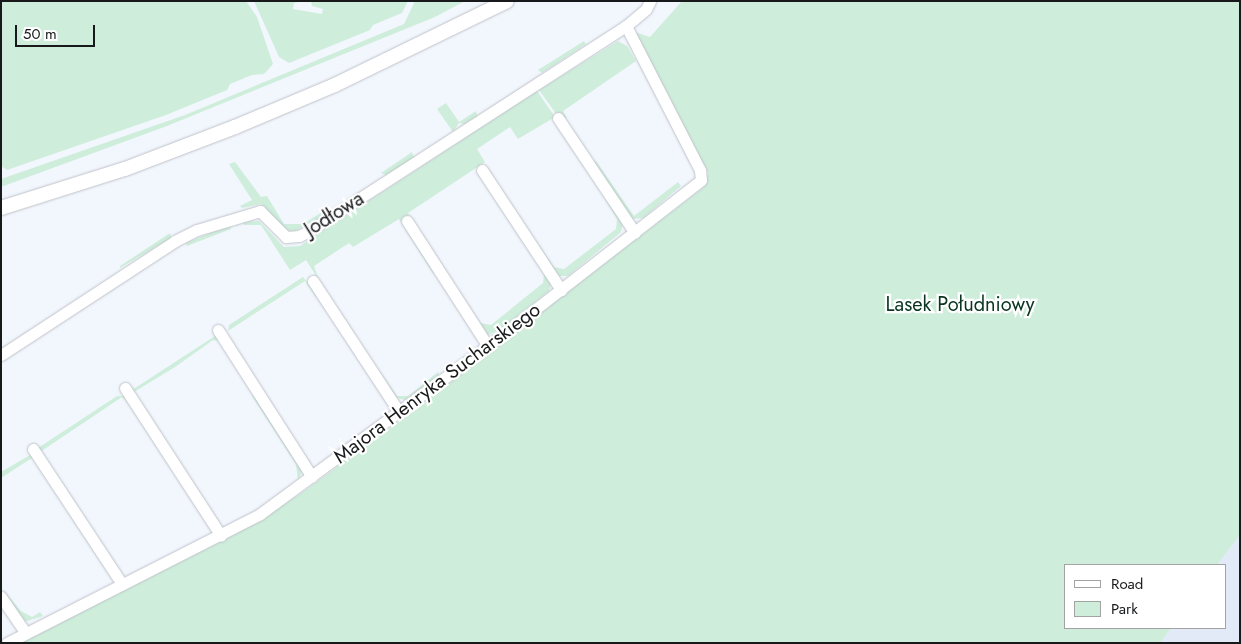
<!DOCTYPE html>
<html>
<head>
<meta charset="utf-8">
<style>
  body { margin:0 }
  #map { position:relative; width:1241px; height:644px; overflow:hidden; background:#f2f6fd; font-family:Jost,sans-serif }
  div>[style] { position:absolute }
  .built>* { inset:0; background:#e2e9f7 }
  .green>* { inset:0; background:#ceeedb }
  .roads { filter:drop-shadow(0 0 1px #bfc2c9) drop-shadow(0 0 1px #bfc2c9) }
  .minor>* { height:11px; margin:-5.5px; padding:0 5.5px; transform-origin:5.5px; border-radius:5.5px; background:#fff }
  .major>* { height:14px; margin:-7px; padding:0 7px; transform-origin:7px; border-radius:7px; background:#fff }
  span { translate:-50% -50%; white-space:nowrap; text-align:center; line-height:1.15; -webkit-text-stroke:4.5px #fff; paint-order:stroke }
  .street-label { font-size:20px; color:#18191b }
  .park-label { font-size:20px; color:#0a3522 }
  .frame { position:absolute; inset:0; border:2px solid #18191b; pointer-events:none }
  .legend { position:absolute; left:1064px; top:564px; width:162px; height:65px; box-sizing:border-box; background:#fff; border:1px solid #a3a3a4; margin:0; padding:6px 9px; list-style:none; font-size:15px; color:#18191b }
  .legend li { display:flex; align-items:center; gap:10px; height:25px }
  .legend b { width:25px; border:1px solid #a3a3a4 }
  .scale { position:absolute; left:15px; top:25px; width:80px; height:22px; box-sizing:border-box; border:2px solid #18191b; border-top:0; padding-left:6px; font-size:15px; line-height:18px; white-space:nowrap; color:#18191b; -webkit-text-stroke:4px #fff; paint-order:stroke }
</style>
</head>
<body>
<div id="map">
  <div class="built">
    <div style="clip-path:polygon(1240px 535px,1240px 643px,1160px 643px,1171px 628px,1225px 628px,1225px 565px,1217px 565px)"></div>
  </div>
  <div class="green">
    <div style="clip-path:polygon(1px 1px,246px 1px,257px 17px,273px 64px,264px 74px,252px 75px,230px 84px,227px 90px,166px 115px,7px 170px,1px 166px)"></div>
    <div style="clip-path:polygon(254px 1px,305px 1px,294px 3px,293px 9px,322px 14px,323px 9px,312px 6px,311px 1px,408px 1px,402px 13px,373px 25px,370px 30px,289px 63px,279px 57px)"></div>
    <div style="clip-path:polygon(415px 1px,465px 1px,435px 17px,167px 126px,1px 187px,1px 179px,185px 115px,404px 24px)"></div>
    <div style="clip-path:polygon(682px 1px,1240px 1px,1240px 535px,1217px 565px,1065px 565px,1065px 628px,1171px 628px,1160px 643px,19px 643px,232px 536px,300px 494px,411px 413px,704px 187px,708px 173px,635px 32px,650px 37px)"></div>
    <div style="clip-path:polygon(584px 41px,586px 44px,542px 73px,538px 70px)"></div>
    <div style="clip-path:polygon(618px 41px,627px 46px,636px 61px,563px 111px,567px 118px,557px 115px,539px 90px)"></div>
    <div style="clip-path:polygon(537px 91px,555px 117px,518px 139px,510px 127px,477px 149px,485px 162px,408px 213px,418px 229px,434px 275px,399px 219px,353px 247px,349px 243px,314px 266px,320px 282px,306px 260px,290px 270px,261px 225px,244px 225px,242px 222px,259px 221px,284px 247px,300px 246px)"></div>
    <div style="clip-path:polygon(446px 103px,459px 122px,476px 111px,477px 116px,464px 124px,459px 123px,453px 132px,437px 109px)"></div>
    <div style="clip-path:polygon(412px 152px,414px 158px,386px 175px,381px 173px)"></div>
    <div style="clip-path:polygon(596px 161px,634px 216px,678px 182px,681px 186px,643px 218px,631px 219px,593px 163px)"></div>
    <div style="clip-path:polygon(235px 162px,261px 197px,267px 196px,284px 224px,303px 224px,330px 207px,330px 212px,293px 232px,284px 228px,261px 204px,242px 208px,240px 206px,252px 200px,229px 164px)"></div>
    <div style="clip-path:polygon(605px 199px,623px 223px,621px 232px,568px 276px,559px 276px,537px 249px,540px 247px,554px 267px,564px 269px,616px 229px,617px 219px)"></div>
    <div style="clip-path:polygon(230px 225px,231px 229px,187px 246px,186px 243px)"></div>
    <div style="clip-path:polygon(170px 233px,171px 238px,120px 268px,120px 266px)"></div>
    <div style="clip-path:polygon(530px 251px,551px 283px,549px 291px,499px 330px,486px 336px,460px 293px,480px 323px,491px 325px,543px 283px,544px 275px)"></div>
    <div style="clip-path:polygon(303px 277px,318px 295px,316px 297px,305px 281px,228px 331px,229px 325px)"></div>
    <div style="clip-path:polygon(215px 336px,218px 341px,213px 340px,175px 367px,134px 392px,132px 390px)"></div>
    <div style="clip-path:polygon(379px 369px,397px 396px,408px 396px,438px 372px,439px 376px,405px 400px,397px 398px)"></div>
    <div style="clip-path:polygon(254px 394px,303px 469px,298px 480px,296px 464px,252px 396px)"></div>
    <div style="clip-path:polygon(117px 396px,124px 396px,130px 404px,122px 397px,40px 452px,38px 448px)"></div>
    <div style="clip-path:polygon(32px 454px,35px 456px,1px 478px,1px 472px)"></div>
    <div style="clip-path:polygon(1px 587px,21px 611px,32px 617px,40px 612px,43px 616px,24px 622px)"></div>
  </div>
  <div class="roads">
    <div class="minor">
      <div style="left:558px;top:118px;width:138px;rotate:56.2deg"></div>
      <div style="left:482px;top:170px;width:144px;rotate:56.6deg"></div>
      <div style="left:407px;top:221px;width:149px;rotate:57.1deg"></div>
      <div style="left:313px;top:281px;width:157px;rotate:56.7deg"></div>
      <div style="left:218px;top:330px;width:174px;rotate:57.4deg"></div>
      <div style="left:1px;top:355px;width:208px;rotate:-33.2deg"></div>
      <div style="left:175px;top:241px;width:25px;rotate:-27deg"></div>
      <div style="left:197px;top:230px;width:66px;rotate:-16.8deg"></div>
      <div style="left:260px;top:211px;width:37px;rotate:45deg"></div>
      <div style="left:286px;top:237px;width:13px;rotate:-4deg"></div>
      <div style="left:299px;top:236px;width:11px;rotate:-27deg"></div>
      <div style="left:309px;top:231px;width:378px;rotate:-32.9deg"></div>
      <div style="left:626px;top:26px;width:26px;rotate:-40deg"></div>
      <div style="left:646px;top:9px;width:9px;rotate:-63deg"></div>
      <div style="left:125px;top:388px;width:176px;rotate:57deg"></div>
      <div style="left:33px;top:449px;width:162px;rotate:56.6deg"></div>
      <div style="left:1px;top:597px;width:42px;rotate:55.6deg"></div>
      <div style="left:7px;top:643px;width:284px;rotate:-27deg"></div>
      <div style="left:260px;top:514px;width:283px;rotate:-36.4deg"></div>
      <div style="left:488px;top:346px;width:270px;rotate:-37.9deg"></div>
      <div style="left:701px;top:180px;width:10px;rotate:-96deg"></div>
      <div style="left:700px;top:170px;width:162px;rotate:-117.2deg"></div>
    </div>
    <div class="major">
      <div style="left:1px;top:208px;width:130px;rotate:-17.5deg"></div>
      <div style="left:125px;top:169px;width:118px;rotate:-20.9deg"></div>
      <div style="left:235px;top:127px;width:108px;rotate:-22.8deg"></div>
      <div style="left:335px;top:85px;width:191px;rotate:-26deg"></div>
    </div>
  </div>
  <div class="street-label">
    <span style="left:334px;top:214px;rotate:-32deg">Jodłowa</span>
    <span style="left:437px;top:383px;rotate:-37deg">Majora Henryka Sucharskiego</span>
  </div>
  <div class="park-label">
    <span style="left:960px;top:304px">Lasek Południowy</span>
  </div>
  <div class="frame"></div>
  <ul class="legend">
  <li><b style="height:6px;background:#fff"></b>Road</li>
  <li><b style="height:14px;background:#ceeedb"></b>Park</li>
  </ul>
  <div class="scale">50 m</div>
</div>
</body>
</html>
